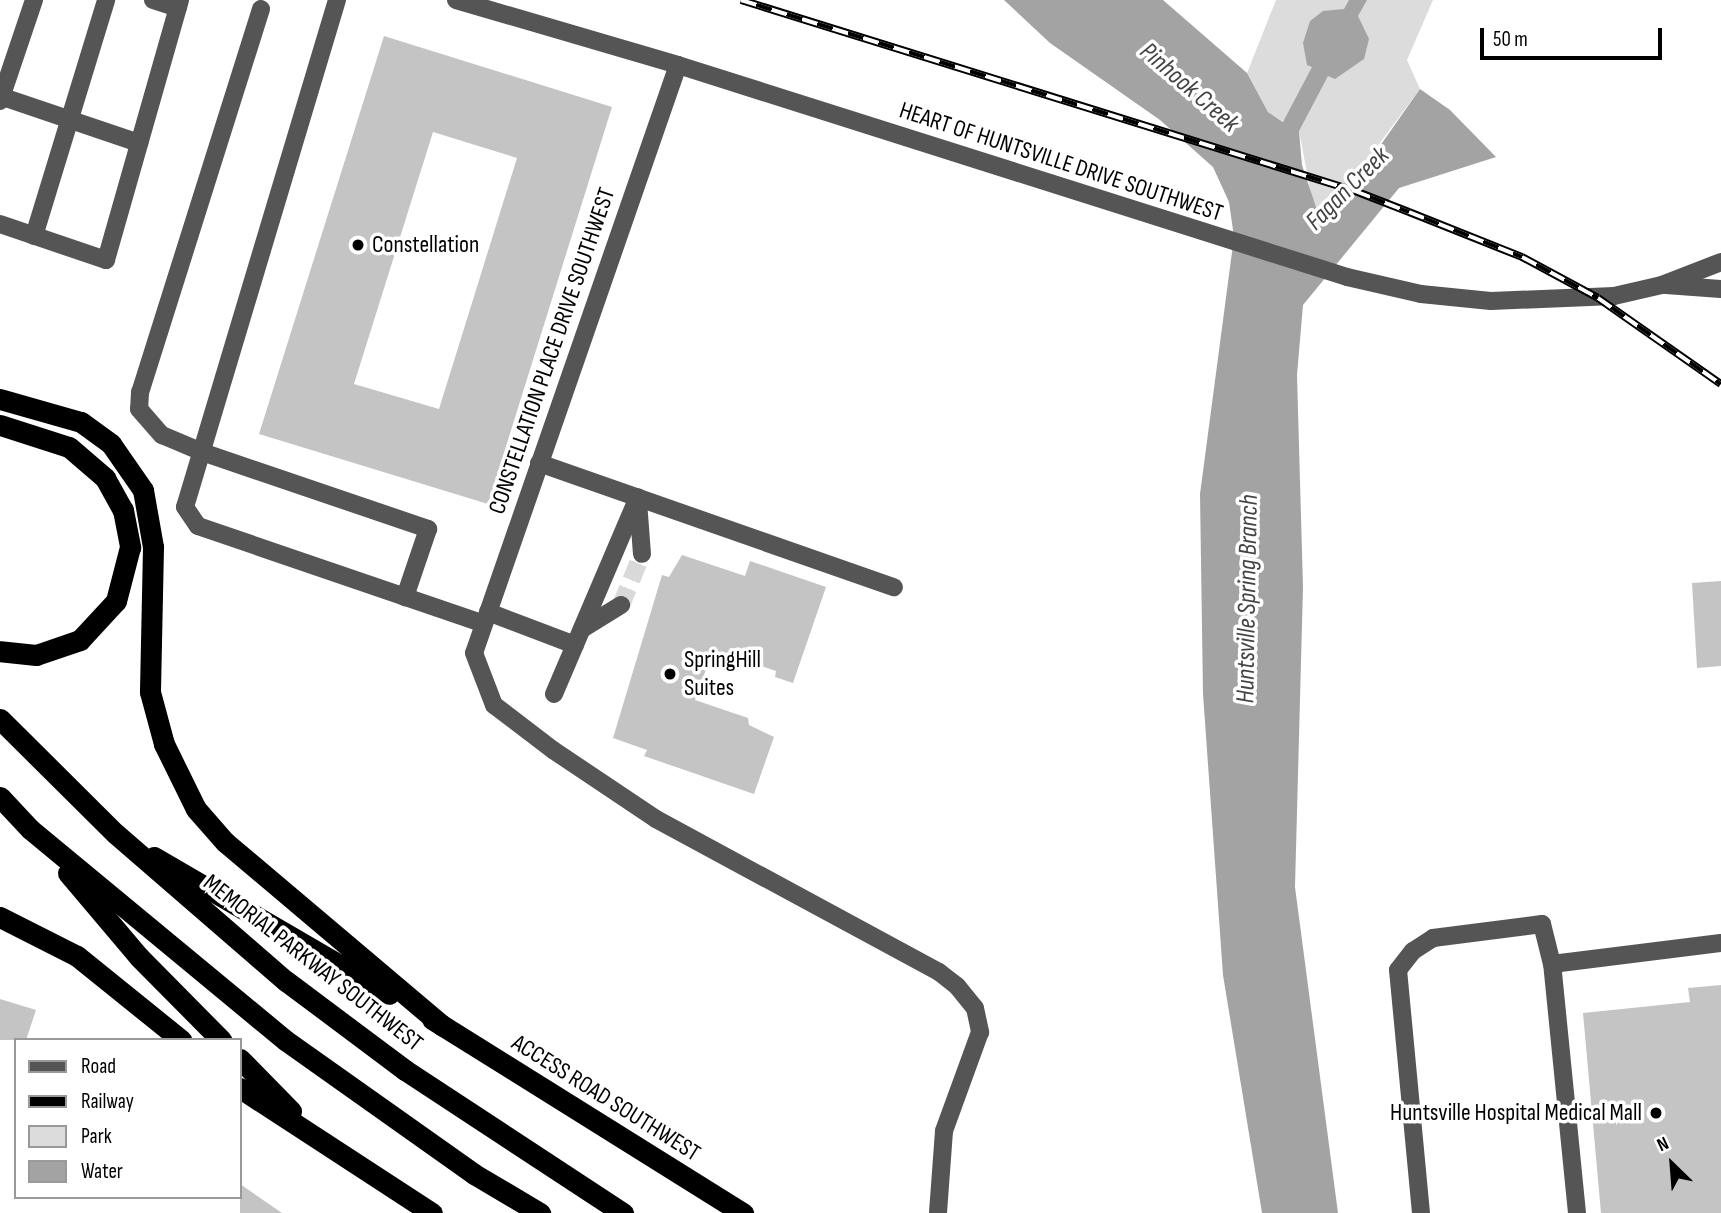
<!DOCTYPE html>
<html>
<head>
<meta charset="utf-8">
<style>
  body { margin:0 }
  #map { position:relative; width:1721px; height:1213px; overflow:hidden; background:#fff; font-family:"Sofia Sans Condensed",sans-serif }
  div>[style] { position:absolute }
  .green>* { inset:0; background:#dcdcdc }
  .water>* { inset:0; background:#a3a3a3 }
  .building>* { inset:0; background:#c4c4c4 }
  .minor-tunnel>* { height:18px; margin-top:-9px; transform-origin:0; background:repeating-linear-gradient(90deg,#d9d9d9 0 18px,transparent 0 27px) }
  .minor>* { height:18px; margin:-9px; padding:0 9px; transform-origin:9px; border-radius:9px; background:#555 }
  .highway>* { height:21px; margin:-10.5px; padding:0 10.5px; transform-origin:10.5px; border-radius:10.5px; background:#000 }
  .rail>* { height:8px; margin-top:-4px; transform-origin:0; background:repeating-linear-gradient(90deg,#fff 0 16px,#000 0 32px); box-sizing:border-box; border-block:2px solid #000 }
  .dots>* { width:19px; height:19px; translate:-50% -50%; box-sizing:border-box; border:4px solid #fff; border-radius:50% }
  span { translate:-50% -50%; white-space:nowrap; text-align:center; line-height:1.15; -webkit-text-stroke:7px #fff; paint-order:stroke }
  .street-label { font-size:24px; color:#000 }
  .poi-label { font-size:24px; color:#000 }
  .left { translate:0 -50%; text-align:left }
  .right { translate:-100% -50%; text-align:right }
  .water-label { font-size:26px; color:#444; font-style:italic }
  .legend { position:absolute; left:14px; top:1038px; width:228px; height:161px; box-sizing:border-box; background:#fff; border:2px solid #999; margin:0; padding:9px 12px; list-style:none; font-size:21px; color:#000 }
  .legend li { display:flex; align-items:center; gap:14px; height:35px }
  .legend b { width:35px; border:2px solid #999 }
  .north { position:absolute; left:1637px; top:1129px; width:70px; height:70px; -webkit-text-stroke:5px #fff; paint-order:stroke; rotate:335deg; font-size:19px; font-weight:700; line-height:28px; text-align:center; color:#000 }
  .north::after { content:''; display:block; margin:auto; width:24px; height:32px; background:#000; clip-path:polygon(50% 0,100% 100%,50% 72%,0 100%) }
  .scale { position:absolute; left:1480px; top:28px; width:182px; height:32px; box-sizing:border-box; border:4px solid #000; border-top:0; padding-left:9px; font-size:21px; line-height:24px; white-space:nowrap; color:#000; -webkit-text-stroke:5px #fff; paint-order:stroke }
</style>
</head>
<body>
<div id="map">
  <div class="green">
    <div style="clip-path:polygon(1276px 0,1433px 0,1407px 60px,1420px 89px,1327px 214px,1317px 210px,1311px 194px,1299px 131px,1268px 112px,1247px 73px)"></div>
  </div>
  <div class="water">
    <div style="clip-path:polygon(1004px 0,1163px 0,1247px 73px,1268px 112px,1283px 122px,1312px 67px,1307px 65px,1303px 43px,1310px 21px,1323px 11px,1344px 9px,1349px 0,1367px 0,1358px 16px,1369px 39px,1364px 59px,1335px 79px,1328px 76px,1299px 131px,1302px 165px,1317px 210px,1327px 214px,1337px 207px,1420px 89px,1450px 110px,1496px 157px,1399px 188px,1303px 305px,1297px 375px,1303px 587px,1295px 887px,1338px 1213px,1262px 1213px,1223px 975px,1203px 694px,1200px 494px,1234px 237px,1229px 202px,1213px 167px,1160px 120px,1050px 43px)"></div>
  </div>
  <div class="building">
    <div style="clip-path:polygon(evenodd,384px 36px,612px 107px,488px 504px,259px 434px,384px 36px,433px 132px,517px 158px,439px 409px,354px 384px,433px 132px)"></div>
    <div style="clip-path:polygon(682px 555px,745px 576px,750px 561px,826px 587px,793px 683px,775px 677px,776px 671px,713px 650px,695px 700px,748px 718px,749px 725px,774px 737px,754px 794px,644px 756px,647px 750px,613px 738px,662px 575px,669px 577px)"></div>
    <div style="clip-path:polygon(1721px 581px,1721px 666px,1697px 668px,1692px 583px)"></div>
    <div style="clip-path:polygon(1721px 985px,1721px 1213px,1601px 1213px,1583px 1013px,1690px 1002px,1688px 988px)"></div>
    <div style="clip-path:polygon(0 999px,36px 1010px,26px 1040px,0 1040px)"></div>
    <div style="clip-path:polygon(240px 1184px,282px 1213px,240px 1213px)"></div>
  </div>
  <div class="minor-tunnel">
    <div style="left:621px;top:605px;width:55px;rotate:-67.6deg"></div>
  </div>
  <div class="minor">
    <div style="left:153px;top:0;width:26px;rotate:18deg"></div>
    <div style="left:337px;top:0;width:529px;rotate:106.69deg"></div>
    <div style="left:185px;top:507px;width:23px;rotate:56deg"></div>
    <div style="left:198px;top:526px;width:302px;rotate:18.9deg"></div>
    <div style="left:456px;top:0;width:231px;rotate:16.3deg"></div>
    <div style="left:678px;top:65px;width:702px;rotate:17.58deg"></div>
    <div style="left:1347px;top:277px;width:76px;rotate:12.9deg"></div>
    <div style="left:1421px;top:294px;width:70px;rotate:5.7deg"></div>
    <div style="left:1491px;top:301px;width:123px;rotate:-2.3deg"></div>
    <div style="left:1614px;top:296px;width:49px;rotate:-12.9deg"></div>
    <div style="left:1662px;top:285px;width:63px;rotate:-21.3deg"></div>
    <div style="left:261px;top:9px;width:402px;rotate:107.5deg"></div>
    <div style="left:140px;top:392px;width:17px;rotate:93deg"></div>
    <div style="left:139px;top:409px;width:35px;rotate:49deg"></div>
    <div style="left:162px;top:435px;width:43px;rotate:23deg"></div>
    <div style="left:202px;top:452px;width:239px;rotate:18.8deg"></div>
    <div style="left:428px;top:529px;width:72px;rotate:108.7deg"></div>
    <div style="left:678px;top:65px;width:622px;rotate:109.13deg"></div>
    <div style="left:474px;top:653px;width:56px;rotate:69deg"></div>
    <div style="left:494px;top:705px;width:74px;rotate:37.3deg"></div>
    <div style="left:553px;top:750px;width:124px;rotate:33.8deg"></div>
    <div style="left:656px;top:819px;width:322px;rotate:28.4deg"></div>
    <div style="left:939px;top:972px;width:23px;rotate:38deg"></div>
    <div style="left:957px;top:986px;width:28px;rotate:51deg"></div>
    <div style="left:975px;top:1008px;width:25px;rotate:78deg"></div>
    <div style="left:980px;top:1032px;width:105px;rotate:110deg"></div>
    <div style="left:944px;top:1131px;width:82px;rotate:94.2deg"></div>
    <div style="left:0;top:96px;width:147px;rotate:18.7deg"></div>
    <div style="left:0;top:101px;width:107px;rotate:-71.4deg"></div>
    <div style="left:0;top:224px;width:112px;rotate:18.8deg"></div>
    <div style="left:106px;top:260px;width:270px;rotate:-74.1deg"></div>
    <div style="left:34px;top:236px;width:247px;rotate:-73deg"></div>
    <div style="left:1666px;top:285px;width:55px;rotate:4.2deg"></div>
    <div style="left:539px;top:463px;width:376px;rotate:19.3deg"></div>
    <div style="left:638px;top:501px;width:53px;rotate:85.7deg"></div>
    <div style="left:488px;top:612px;width:93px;rotate:20.8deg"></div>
    <div style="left:582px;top:629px;width:46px;rotate:-31.6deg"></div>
    <div style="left:554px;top:694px;width:214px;rotate:-66.9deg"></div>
    <div style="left:1421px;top:1213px;width:244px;rotate:-95.4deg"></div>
    <div style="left:1398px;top:970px;width:24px;rotate:-52deg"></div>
    <div style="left:1413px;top:951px;width:24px;rotate:-33deg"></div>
    <div style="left:1433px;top:938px;width:110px;rotate:-7.3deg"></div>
    <div style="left:1542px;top:924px;width:41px;rotate:76deg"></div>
    <div style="left:1577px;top:1213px;width:250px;rotate:-95.7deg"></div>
    <div style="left:1552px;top:964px;width:170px;rotate:-7.1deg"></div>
  </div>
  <div class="highway">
    <div style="left:0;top:399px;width:84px;rotate:15.9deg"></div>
    <div style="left:81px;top:422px;width:37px;rotate:36deg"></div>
    <div style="left:111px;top:444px;width:56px;rotate:55.2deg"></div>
    <div style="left:143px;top:490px;width:58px;rotate:80deg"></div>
    <div style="left:153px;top:547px;width:145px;rotate:91.2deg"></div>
    <div style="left:150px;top:692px;width:54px;rotate:74.9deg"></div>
    <div style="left:164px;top:744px;width:72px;rotate:63.8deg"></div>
    <div style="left:196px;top:809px;width:44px;rotate:48.7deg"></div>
    <div style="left:225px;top:842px;width:285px;rotate:40.2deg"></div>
    <div style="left:0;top:425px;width:72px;rotate:17.7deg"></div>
    <div style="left:69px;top:447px;width:48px;rotate:40.7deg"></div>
    <div style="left:105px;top:478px;width:37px;rotate:61deg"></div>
    <div style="left:123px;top:510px;width:38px;rotate:79deg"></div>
    <div style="left:130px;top:547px;width:56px;rotate:104.5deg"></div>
    <div style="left:116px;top:601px;width:53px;rotate:132.7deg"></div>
    <div style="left:80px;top:640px;width:46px;rotate:161.2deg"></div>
    <div style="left:36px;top:655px;width:36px;rotate:-174deg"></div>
    <div style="left:0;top:719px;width:163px;rotate:44.8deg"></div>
    <div style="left:116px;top:834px;width:225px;rotate:40.9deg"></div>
    <div style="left:286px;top:981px;width:149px;rotate:36.8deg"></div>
    <div style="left:405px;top:1070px;width:261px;rotate:33.3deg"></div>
    <div style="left:0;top:797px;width:44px;rotate:46.8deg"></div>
    <div style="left:30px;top:829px;width:331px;rotate:39.6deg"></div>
    <div style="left:285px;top:1040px;width:232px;rotate:35.3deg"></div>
    <div style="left:474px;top:1174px;width:77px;rotate:30.6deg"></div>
    <div style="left:154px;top:857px;width:272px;rotate:30.2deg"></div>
    <div style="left:68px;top:873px;width:110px;rotate:49.8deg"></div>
    <div style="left:139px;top:957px;width:117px;rotate:45.3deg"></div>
    <div style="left:0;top:917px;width:86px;rotate:26.9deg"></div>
    <div style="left:77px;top:956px;width:134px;rotate:38.9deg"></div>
    <div style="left:432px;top:1019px;width:367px;rotate:32deg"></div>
    <div style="left:240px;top:1059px;width:73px;rotate:45.6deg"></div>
    <div style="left:240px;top:1088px;width:229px;rotate:33.1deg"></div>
  </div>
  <div class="rail">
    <div style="left:741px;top:0;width:643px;rotate:17.28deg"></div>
    <div style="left:1355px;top:191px;width:58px;rotate:21.3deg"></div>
    <div style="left:1409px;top:212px;width:122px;rotate:21.7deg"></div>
    <div style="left:1522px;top:257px;width:86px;rotate:28.3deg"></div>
    <div style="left:1598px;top:298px;width:150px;rotate:35deg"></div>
  </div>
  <div class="dots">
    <div style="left:358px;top:245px;background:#000"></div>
    <div style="left:670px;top:674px;background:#000"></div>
    <div style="left:1656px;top:1113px;background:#000"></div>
  </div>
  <div class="street-label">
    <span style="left:1061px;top:162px;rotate:18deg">HEART OF HUNTSVILLE DRIVE SOUTHWEST</span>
    <span style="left:552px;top:351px;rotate:-71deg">CONSTELLATION PLACE DRIVE SOUTHWEST</span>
    <span style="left:313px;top:963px;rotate:38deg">MEMORIAL PARKWAY SOUTHWEST</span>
    <span style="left:606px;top:1098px;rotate:32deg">ACCESS ROAD SOUTHWEST</span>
  </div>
  <div class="poi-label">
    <span class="left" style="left:372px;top:245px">Constellation</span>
    <span class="left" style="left:684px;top:674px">SpringHill<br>Suites</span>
    <span class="right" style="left:1642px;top:1113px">Huntsville Hospital Medical Mall</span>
  </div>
  <div class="water-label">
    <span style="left:1189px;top:88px;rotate:41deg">Pinhook Creek</span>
    <span style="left:1348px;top:189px;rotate:-45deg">Fagan Creek</span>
    <span style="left:1248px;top:599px;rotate:-89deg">Huntsville Spring Branch</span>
  </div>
  <ul class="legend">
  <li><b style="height:9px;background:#555"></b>Road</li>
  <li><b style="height:9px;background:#000"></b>Railway</li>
  <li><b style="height:19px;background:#dcdcdc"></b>Park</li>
  <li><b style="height:19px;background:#a3a3a3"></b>Water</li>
  </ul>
  <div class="north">N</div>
  <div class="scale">50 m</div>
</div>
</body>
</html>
